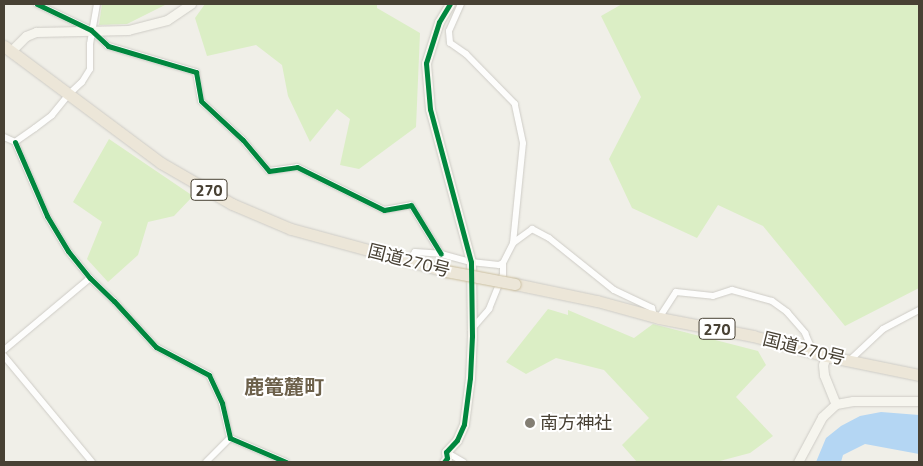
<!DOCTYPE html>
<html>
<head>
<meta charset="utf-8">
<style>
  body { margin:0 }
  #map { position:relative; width:923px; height:466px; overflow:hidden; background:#f0efe8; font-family:"Titillium Web","Noto Sans JP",sans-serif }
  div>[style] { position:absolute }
  .green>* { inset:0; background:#dbeec5 }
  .water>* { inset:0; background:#b4d6f3 }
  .roads { filter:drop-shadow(0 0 1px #ceccc6) drop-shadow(0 0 1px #ceccc6) }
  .street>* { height:6px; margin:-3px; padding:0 3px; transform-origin:3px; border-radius:3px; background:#fdfdfc }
  .secondary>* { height:9px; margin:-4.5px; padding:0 4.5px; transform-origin:4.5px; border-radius:4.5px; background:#f6f5ee }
  .highway>* { height:11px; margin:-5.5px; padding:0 5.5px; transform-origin:5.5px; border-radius:5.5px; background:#ece6d8 }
  .bridges { filter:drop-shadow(0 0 1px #cbbfa0) drop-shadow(0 0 1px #cbbfa0) }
  .highway-bridge>* { height:11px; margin:-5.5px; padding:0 5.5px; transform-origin:5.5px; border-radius:5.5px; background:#ece6d8 }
  .cycleway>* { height:5px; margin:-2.5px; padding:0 2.5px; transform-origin:2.5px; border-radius:2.5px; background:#00873e }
  .dots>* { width:14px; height:14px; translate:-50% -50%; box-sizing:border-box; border:2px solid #fff; border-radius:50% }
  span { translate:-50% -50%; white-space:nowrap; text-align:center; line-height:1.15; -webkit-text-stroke:4px #fff; paint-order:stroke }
  .shield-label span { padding:1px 4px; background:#fff; border:1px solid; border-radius:4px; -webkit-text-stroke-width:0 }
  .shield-label { font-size:16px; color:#484134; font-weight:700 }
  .street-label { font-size:18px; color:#484134 }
  .poi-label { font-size:18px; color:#484134 }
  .left { translate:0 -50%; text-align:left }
  .quarter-label { font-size:20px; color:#6c604a; font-weight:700 }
  .frame { position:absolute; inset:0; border:5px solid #484134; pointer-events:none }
</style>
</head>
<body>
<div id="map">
  <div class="green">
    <div style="clip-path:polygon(102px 4px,167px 4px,127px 24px,99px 25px)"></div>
    <div style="clip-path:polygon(205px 4px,377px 4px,377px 8px,420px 33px,416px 127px,359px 169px,340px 165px,350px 119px,337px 109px,310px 142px,288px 96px,282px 65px,256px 45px,207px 56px,195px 18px)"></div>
    <div style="clip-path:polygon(622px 4px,919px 4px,919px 288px,845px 326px,763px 226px,718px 205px,697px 238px,632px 208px,609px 159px,641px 97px,601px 16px)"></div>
    <div style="clip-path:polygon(109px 139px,193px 196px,174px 216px,148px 222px,138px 255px,108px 282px,87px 259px,102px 222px,73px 202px)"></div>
    <div style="clip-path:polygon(548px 309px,568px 315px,568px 310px,634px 338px,653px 324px,758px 351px,766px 365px,736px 397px,773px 436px,750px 453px,716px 462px,637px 462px,622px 445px,649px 418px,604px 370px,556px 358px,526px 374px,506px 362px)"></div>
  </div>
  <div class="water">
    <div style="clip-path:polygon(881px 412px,919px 415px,919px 454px,865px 444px,843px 455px,841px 462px,816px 462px,826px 438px,841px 426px,860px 416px)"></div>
  </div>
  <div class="roads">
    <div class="street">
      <div style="left:37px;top:4px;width:60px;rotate:25.7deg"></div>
      <div style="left:91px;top:30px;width:23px;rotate:43deg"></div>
      <div style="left:108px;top:46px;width:92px;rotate:16.5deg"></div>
      <div style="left:196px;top:72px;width:29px;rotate:80deg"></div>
      <div style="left:201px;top:101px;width:57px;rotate:42.9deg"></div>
      <div style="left:243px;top:140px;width:40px;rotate:50deg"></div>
      <div style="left:269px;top:171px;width:28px;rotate:-8deg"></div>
      <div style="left:297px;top:167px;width:97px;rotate:26.3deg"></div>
      <div style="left:384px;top:210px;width:27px;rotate:-10deg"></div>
      <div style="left:411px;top:205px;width:57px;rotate:58.5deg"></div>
      <div style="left:4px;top:137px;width:12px;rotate:24deg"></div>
      <div style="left:15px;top:142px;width:24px;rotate:-35deg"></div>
      <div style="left:35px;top:128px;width:21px;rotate:-37deg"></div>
      <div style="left:52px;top:115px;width:26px;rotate:-51deg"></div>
      <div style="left:68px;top:95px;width:19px;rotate:-43deg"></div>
      <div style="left:82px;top:82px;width:15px;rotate:-58deg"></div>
      <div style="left:90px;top:69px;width:25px;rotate:-90deg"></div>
      <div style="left:90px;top:44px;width:41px;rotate:-80.1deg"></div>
      <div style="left:15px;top:142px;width:81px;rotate:66.6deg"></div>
      <div style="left:47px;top:216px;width:41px;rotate:59deg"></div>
      <div style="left:68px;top:251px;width:35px;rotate:51deg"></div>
      <div style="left:90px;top:278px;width:33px;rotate:44deg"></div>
      <div style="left:114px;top:301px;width:62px;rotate:47.6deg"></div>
      <div style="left:156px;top:347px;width:60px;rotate:27.8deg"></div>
      <div style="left:209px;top:375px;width:31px;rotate:65deg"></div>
      <div style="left:222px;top:403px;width:36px;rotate:77deg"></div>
      <div style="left:230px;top:438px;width:61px;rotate:23.2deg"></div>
      <div style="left:513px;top:243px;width:24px;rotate:-36deg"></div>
      <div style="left:532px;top:229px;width:19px;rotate:28deg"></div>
      <div style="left:549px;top:238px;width:83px;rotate:38.7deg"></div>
      <div style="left:614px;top:290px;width:42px;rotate:25.3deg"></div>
      <div style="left:652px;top:308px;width:8px;rotate:76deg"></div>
      <div style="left:408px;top:262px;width:12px;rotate:-55deg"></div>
      <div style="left:415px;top:252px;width:26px;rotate:4deg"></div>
      <div style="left:441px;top:254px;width:31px;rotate:15deg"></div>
      <div style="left:471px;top:262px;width:28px;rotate:6deg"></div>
      <div style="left:499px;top:265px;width:4px;rotate:-27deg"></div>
      <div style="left:503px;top:263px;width:22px;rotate:-63deg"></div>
      <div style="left:513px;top:243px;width:100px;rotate:-84.3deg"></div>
      <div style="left:523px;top:143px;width:40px;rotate:-102deg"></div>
      <div style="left:515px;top:104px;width:70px;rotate:-134.4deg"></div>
      <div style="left:466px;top:54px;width:19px;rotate:-145deg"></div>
      <div style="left:450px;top:43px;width:12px;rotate:-95deg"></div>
      <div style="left:449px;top:31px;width:30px;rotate:-66deg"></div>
      <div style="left:659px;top:318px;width:31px;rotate:-57deg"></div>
      <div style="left:676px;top:292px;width:37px;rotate:6deg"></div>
      <div style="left:713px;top:296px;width:20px;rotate:-18deg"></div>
      <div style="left:732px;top:290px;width:41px;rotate:15.4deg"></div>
      <div style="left:772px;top:301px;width:19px;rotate:36deg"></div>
      <div style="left:787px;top:312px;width:28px;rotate:49deg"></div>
      <div style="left:805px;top:333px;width:21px;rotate:67deg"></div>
      <div style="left:471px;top:330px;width:28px;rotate:-49deg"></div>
      <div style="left:489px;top:309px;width:37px;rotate:-68deg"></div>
      <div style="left:503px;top:275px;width:12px;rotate:-90deg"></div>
      <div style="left:4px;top:350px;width:112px;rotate:-39.9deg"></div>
      <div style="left:4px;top:356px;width:138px;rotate:50.3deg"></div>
      <div style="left:850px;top:360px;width:45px;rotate:-43.2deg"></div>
      <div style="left:883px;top:329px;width:41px;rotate:-27.8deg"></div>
      <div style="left:446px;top:452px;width:20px;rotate:30deg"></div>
      <div style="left:206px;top:462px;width:34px;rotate:-45deg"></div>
    </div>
    <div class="secondary">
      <div style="left:11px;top:51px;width:21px;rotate:-45deg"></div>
      <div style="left:26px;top:36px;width:11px;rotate:-22deg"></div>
      <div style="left:36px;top:32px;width:92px;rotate:-1.2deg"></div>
      <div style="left:128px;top:30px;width:40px;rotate:-14.4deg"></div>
      <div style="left:167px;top:20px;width:29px;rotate:-34deg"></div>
      <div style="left:826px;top:356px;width:9px;rotate:108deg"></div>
      <div style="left:823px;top:365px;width:10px;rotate:84deg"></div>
      <div style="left:824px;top:375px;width:31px;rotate:68deg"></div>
      <div style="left:444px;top:462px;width:5px;rotate:-53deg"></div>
      <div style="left:447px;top:458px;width:6px;rotate:-99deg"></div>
      <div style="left:446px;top:452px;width:16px;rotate:-47deg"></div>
      <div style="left:457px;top:440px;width:17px;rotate:-66deg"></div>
      <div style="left:464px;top:424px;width:46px;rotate:-82.6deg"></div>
      <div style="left:470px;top:378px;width:42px;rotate:-87.3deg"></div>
      <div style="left:472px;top:336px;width:74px;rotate:-90.8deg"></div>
      <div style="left:471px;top:262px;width:158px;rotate:-105deg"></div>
      <div style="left:430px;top:109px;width:46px;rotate:-95deg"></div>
      <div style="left:426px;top:63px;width:43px;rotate:-72.4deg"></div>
      <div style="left:439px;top:22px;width:21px;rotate:-59deg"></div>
      <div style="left:798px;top:462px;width:51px;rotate:-61.9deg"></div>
      <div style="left:822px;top:417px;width:19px;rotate:-43deg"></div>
      <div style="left:836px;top:404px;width:17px;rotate:-10deg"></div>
      <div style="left:853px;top:401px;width:66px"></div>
    </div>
    <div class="highway">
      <div style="left:4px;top:46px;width:196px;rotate:36.7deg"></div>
      <div style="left:161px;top:163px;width:82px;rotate:30deg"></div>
      <div style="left:232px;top:204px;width:64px;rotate:23deg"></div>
      <div style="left:291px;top:229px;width:161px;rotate:15.2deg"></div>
      <div style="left:515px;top:284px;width:84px;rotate:11.7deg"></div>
      <div style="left:597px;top:301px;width:64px;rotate:15.3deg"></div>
      <div style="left:659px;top:318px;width:96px;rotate:10.8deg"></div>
      <div style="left:753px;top:336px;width:76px;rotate:15.3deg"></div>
      <div style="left:826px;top:356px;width:95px;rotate:11.5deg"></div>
    </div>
  </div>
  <div class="bridges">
    <div class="highway-bridge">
      <div style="left:446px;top:271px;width:70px;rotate:10.7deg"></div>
    </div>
  </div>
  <div class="cycleway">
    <div style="left:37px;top:4px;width:60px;rotate:25.7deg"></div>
    <div style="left:91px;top:30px;width:23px;rotate:43deg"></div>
    <div style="left:108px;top:46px;width:92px;rotate:16.5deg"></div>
    <div style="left:196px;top:72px;width:29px;rotate:80deg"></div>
    <div style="left:201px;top:101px;width:57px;rotate:42.9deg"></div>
    <div style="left:243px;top:140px;width:40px;rotate:50deg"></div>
    <div style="left:269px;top:171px;width:28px;rotate:-8deg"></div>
    <div style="left:297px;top:167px;width:97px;rotate:26.3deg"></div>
    <div style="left:384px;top:210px;width:27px;rotate:-10deg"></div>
    <div style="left:411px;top:205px;width:57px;rotate:58.5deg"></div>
    <div style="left:15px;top:142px;width:81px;rotate:66.6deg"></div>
    <div style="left:47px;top:216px;width:41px;rotate:59deg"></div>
    <div style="left:68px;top:251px;width:35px;rotate:51deg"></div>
    <div style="left:90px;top:278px;width:33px;rotate:44deg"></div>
    <div style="left:114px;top:301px;width:62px;rotate:47.6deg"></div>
    <div style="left:156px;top:347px;width:60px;rotate:27.8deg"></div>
    <div style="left:209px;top:375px;width:31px;rotate:65deg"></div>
    <div style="left:222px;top:403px;width:36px;rotate:77deg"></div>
    <div style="left:230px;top:438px;width:61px;rotate:23.2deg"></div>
    <div style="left:444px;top:462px;width:5px;rotate:-53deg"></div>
    <div style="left:447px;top:458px;width:6px;rotate:-99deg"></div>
    <div style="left:446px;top:452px;width:16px;rotate:-47deg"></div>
    <div style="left:457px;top:440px;width:17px;rotate:-66deg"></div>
    <div style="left:464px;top:424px;width:46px;rotate:-82.6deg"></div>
    <div style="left:470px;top:378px;width:42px;rotate:-87.3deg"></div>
    <div style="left:472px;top:336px;width:74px;rotate:-90.8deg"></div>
    <div style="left:471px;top:262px;width:158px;rotate:-105deg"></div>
    <div style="left:430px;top:109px;width:46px;rotate:-95deg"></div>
    <div style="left:426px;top:63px;width:43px;rotate:-72.4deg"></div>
    <div style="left:439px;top:22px;width:21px;rotate:-59deg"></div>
  </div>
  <div class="dots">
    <div style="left:530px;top:423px;background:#837e73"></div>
  </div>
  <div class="shield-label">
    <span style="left:209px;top:190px">270</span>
    <span style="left:717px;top:329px">270</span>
  </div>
  <div class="street-label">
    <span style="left:409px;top:261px;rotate:14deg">国道270号</span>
    <span style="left:804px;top:349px;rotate:14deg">国道270号</span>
  </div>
  <div class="poi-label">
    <span class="left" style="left:540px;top:423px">南方神社</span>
  </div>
  <div class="quarter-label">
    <span style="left:284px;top:386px">鹿篭麓町</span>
  </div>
  <div class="frame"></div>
</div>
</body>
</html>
